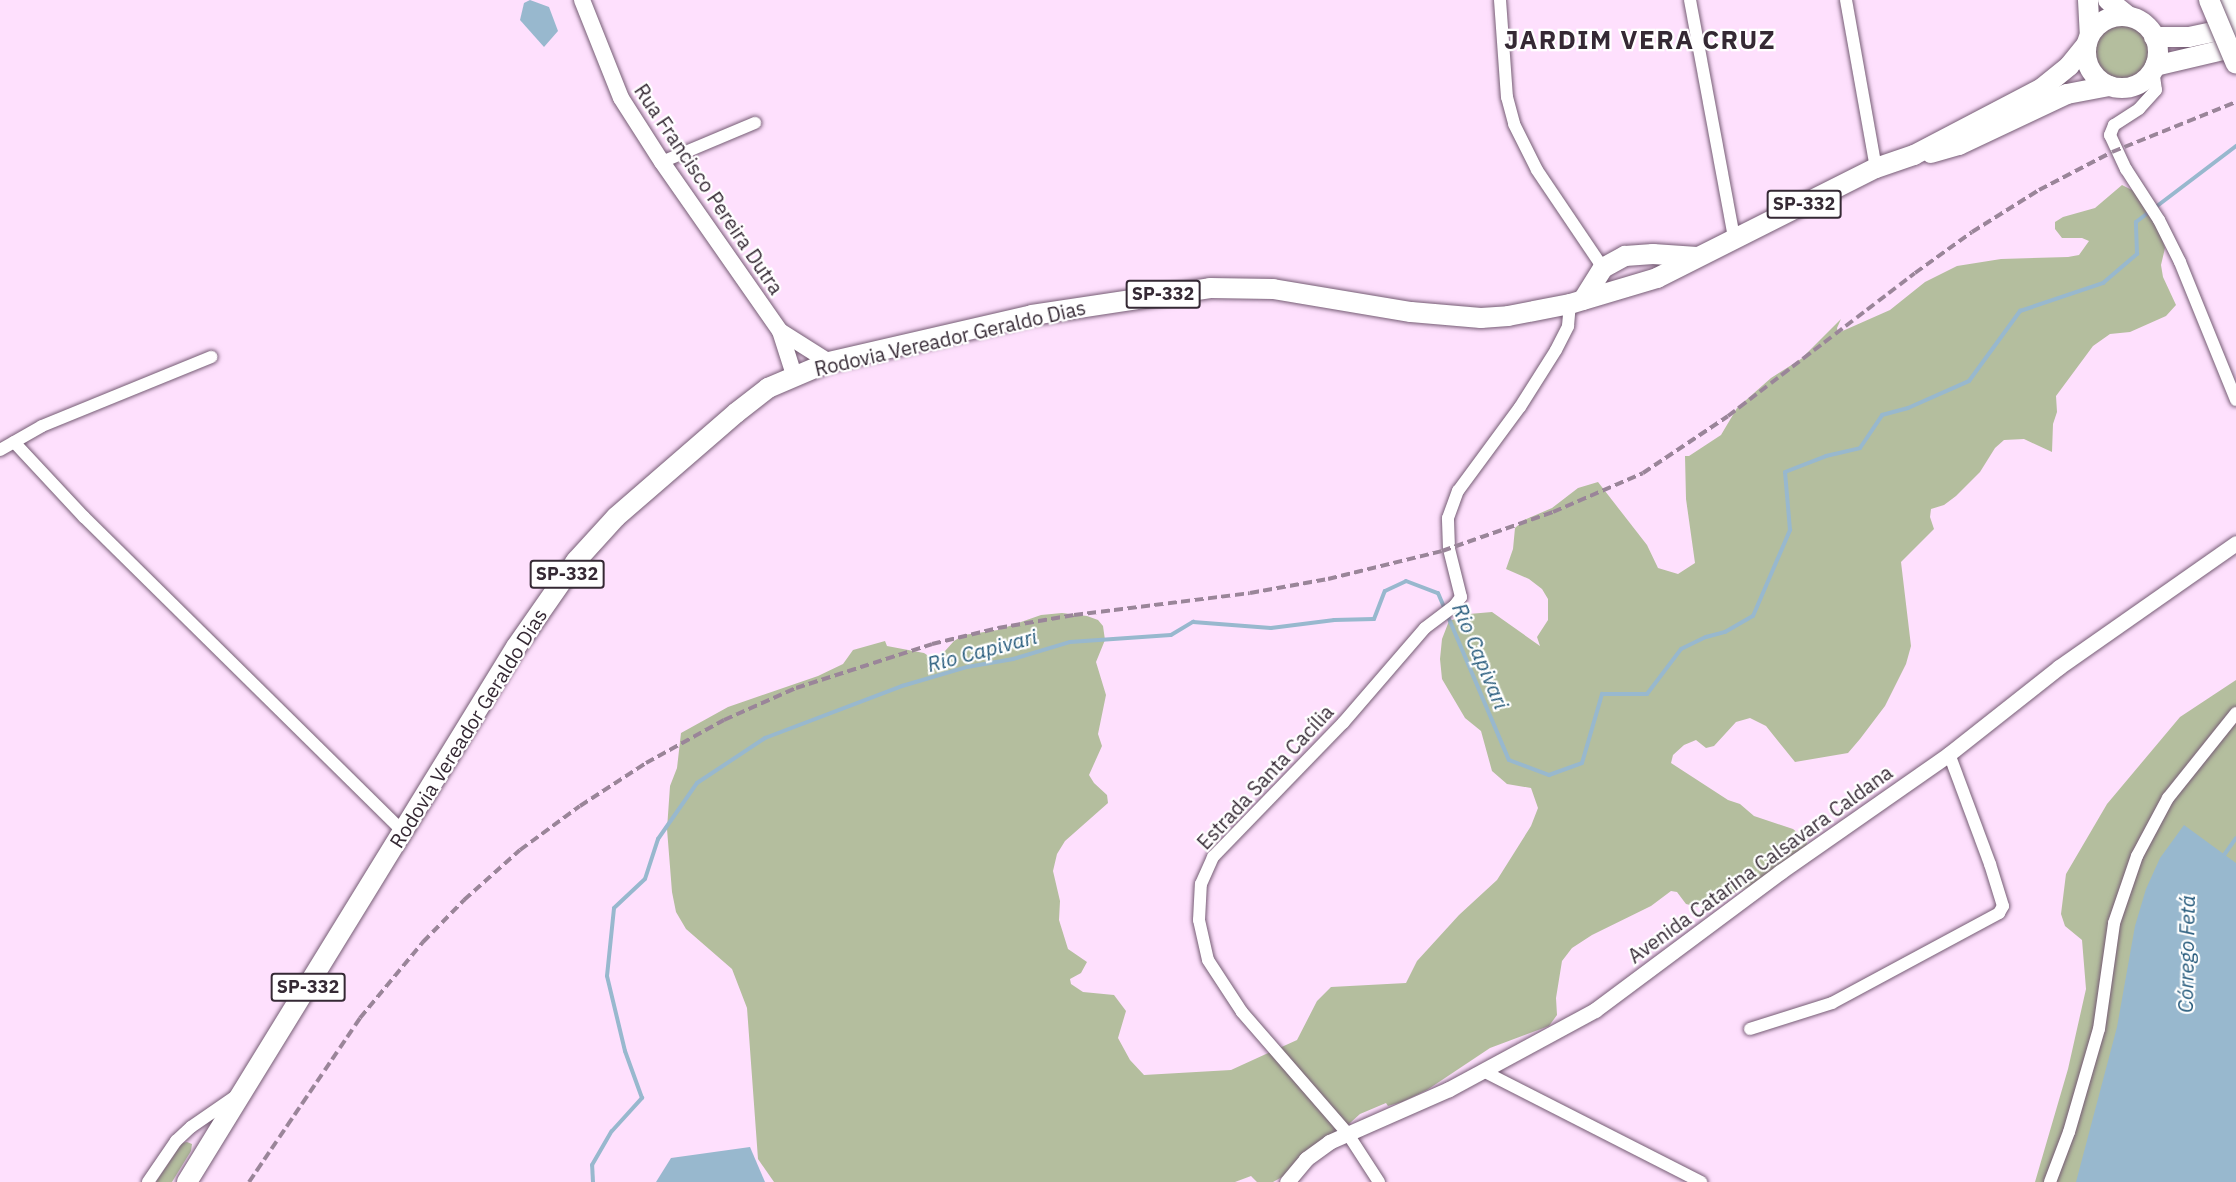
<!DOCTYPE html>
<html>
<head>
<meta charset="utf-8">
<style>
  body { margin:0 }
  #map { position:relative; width:2236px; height:1182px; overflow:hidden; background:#fee0fd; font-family:"IBM Plex Sans",sans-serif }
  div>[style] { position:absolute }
  .green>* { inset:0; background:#b4be9e }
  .round { border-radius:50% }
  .water>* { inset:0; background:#98b8ce }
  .stream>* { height:4px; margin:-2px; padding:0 2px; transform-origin:2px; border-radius:2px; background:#98b8ce }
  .roads { filter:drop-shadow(0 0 2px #755c74) drop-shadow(0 0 2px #755c74) }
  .minor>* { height:12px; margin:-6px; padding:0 6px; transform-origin:6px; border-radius:6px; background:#fff }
  .tertiary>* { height:15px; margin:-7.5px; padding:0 7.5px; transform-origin:7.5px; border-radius:7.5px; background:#fff }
  .secondary>* { height:16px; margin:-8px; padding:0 8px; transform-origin:8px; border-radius:8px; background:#fff }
  .primary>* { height:20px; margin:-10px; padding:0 10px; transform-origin:10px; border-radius:10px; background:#fff }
  .primary>.ring { margin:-10px; padding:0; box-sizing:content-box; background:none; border:20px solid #fff; border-radius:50% }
  .rail>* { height:4px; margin-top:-2px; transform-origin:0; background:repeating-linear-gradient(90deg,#9a8599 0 9px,transparent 0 13.5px) }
  .bridges { filter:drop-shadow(0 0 2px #755c74) drop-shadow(0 0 2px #755c74) }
  .primary-bridge>* { height:20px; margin:-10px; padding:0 10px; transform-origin:10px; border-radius:10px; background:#fff }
  span { translate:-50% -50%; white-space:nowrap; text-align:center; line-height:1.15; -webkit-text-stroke:4.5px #fff; paint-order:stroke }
  .shield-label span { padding:2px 4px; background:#fff; border:2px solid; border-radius:4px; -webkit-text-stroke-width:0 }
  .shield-label { font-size:18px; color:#352934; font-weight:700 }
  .street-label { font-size:20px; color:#352934 }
  .water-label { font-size:21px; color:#275b7c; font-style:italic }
  .district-label { font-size:26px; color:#352934; font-weight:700; letter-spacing:1.5px }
</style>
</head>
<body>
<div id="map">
  <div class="green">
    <div class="round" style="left:2095px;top:25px;width:54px;height:54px"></div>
    <div style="clip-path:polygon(2122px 185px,2136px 192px,2154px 215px,2165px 248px,2161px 265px,2163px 277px,2176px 305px,2166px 316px,2130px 332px,2110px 334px,2093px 346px,2056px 396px,2057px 412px,2053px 424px,2052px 452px,2024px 439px,2004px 440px,1995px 448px,1980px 472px,1956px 496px,1944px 505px,1931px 509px,1930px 517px,1934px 529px,1901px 562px,1911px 646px,1906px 664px,1885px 706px,1860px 739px,1848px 753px,1795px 762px,1766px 726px,1750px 718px,1736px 722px,1714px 746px,1706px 748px,1696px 740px,1684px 745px,1673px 755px,1671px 763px,1728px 800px,1740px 804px,1754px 816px,1793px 829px,1808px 841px,1796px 869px,1785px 878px,1746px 888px,1698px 907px,1686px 904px,1677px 892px,1671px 891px,1651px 906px,1592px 935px,1572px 948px,1562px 961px,1556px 998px,1557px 1015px,1549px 1026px,1490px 1048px,1427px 1090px,1402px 1102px,1388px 1106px,1386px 1103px,1360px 1114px,1302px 1166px,1273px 1182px,1257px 1182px,1251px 1176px,1235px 1182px,774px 1182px,758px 1159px,747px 1008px,732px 969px,686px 929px,676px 912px,672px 892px,667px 829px,670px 786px,677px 768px,681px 733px,728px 707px,818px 676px,843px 664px,853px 650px,885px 641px,887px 646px,924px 653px,936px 661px,954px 641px,964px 635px,998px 630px,1041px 615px,1062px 613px,1087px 616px,1098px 620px,1103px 626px,1105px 640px,1096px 662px,1106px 695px,1098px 734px,1102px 746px,1089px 775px,1094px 783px,1107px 795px,1108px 803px,1065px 841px,1057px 854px,1053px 871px,1060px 901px,1059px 920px,1068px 949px,1087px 962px,1081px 973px,1070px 979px,1071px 984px,1083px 992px,1114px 995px,1126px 1011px,1118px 1038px,1130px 1060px,1144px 1075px,1231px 1070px,1297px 1040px,1317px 1001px,1331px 987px,1406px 983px,1417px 961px,1459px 915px,1497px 880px,1531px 826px,1538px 808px,1531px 788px,1507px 784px,1492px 771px,1481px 731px,1465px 718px,1442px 679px,1440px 659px,1442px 639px,1449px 621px,1469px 614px,1492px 612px,1540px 646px,1537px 637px,1548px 620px,1548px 599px,1542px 589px,1529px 579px,1506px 569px,1513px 549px,1515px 528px,1524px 520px,1552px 508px,1578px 488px,1598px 482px,1647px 545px,1658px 568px,1678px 574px,1695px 563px,1686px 499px,1685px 456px,1689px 456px,1721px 435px,1737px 408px,1771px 378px,1801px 359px,1841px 319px,1837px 328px,1838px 333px,1890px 310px,1925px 282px,1957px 266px,2001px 259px,2068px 257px,2079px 255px,2089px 241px,2082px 238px,2062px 238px,2055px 229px,2055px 222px,2063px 217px,2095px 208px)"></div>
    <div style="clip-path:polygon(2236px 680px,2236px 1182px,2035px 1182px,2068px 1069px,2086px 989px,2082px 940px,2065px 926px,2061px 914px,2066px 874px,2107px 804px,2180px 717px)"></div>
    <div style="clip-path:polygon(187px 1142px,192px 1144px,191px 1151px,172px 1182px,156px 1182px,182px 1143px)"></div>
  </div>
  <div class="water">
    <div style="clip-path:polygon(530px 0,549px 7px,558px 31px,544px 47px,520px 20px,524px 3px)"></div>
    <div style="clip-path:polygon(2184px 825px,2236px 863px,2236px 1182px,2076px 1182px,2117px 1027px,2135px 926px,2146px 889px,2160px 858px)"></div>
    <div style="clip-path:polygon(750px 1147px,765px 1182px,656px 1182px,671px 1158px)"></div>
  </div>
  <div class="stream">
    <div style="left:2222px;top:858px;width:24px;rotate:-55deg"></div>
    <div style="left:593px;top:1182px;width:17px;rotate:-93deg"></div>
    <div style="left:592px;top:1165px;width:39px;rotate:-60deg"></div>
    <div style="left:612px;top:1131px;width:45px;rotate:-47.7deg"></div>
    <div style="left:642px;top:1098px;width:50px;rotate:-109.9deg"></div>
    <div style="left:625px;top:1051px;width:77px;rotate:-103.5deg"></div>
    <div style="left:607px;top:976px;width:68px;rotate:-84.1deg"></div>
    <div style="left:614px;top:908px;width:42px;rotate:-43.1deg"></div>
    <div style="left:645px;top:879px;width:42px;rotate:-72deg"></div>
    <div style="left:658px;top:839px;width:68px;rotate:-55.1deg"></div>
    <div style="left:697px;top:783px;width:82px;rotate:-33.5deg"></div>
    <div style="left:765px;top:738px;width:147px;rotate:-20.8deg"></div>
    <div style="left:902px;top:686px;width:68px;rotate:-16.3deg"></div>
    <div style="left:967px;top:667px;width:47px;rotate:-9.9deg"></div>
    <div style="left:1013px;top:659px;width:59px;rotate:-16.6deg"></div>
    <div style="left:1070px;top:642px;width:101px;rotate:-4deg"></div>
    <div style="left:1171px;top:635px;width:26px;rotate:-31deg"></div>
    <div style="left:1193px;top:622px;width:78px;rotate:4.4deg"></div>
    <div style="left:1271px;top:628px;width:64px;rotate:-7.2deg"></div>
    <div style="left:1334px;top:620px;width:40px;rotate:-1.4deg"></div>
    <div style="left:1374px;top:619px;width:30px;rotate:-69deg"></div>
    <div style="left:1385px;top:591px;width:23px;rotate:-25deg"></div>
    <div style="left:1406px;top:581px;width:34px;rotate:21deg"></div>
    <div style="left:1438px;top:593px;width:181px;rotate:67deg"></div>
    <div style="left:1509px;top:760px;width:43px;rotate:20.6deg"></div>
    <div style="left:1549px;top:775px;width:35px;rotate:-20deg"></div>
    <div style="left:1582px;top:763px;width:72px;rotate:-73.8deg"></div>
    <div style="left:1602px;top:694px;width:45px"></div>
    <div style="left:1647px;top:694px;width:56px;rotate:-52.9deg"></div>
    <div style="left:1681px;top:649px;width:28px;rotate:-26deg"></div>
    <div style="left:1706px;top:637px;width:20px;rotate:-15deg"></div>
    <div style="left:1725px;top:632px;width:32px;rotate:-30deg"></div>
    <div style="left:1753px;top:616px;width:94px;rotate:-66.7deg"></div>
    <div style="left:1790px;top:530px;width:58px;rotate:-94.9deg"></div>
    <div style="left:1785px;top:472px;width:44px;rotate:-21.3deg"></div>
    <div style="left:1826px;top:456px;width:35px;rotate:-13deg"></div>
    <div style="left:1860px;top:448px;width:40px;rotate:-56deg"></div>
    <div style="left:1882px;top:415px;width:27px;rotate:-15deg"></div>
    <div style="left:1908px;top:408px;width:67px;rotate:-23.9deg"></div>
    <div style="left:1969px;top:381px;width:87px;rotate:-53.9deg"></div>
    <div style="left:2020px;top:311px;width:88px;rotate:-18.6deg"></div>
    <div style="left:2103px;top:283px;width:45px;rotate:-40.5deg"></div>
    <div style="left:2137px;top:254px;width:32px;rotate:-92deg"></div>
    <div style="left:2136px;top:222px;width:126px;rotate:-37.2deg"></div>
  </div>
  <div class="roads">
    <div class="minor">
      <div style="left:1500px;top:0;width:97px;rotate:85.9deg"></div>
      <div style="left:1507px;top:97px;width:28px;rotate:75deg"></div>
      <div style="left:1514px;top:124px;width:51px;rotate:63.4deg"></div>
      <div style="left:1537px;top:170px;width:118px;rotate:56deg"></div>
      <div style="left:1690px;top:0;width:241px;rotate:79.5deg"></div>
      <div style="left:1846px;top:0;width:171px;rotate:79.9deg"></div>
      <div style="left:2153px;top:69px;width:21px;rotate:82deg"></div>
      <div style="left:2156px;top:90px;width:25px;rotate:132deg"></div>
      <div style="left:2139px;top:109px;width:30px;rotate:147deg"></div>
      <div style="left:2114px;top:125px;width:11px;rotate:112deg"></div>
      <div style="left:2110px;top:135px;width:38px;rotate:65deg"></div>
      <div style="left:2126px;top:169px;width:61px;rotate:57.1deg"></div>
      <div style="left:2159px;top:220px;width:47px;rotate:63.4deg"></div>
      <div style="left:2180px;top:262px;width:149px;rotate:67.9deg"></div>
      <div style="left:662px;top:162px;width:101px;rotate:-22.8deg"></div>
      <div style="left:14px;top:442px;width:103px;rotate:47deg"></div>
      <div style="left:84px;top:517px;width:448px;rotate:44.6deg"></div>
      <div style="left:0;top:450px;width:48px;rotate:-29.7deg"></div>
      <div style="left:42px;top:426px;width:183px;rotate:-22.2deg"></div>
      <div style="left:1750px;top:1029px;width:86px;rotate:-17.6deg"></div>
      <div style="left:1832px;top:1003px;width:190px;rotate:-28.3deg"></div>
      <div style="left:1999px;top:913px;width:8px;rotate:-60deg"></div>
      <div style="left:2003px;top:906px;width:44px;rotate:-107.2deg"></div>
      <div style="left:1990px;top:864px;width:117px;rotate:-110.4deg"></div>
      <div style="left:1483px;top:1071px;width:245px;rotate:27deg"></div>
      <div style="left:148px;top:1182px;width:50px;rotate:-55.7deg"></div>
      <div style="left:176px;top:1141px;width:21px;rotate:-43deg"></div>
      <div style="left:191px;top:1127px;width:55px;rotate:-34.6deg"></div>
      <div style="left:1379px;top:1182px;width:57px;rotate:-122.9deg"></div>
      <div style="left:1348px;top:1134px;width:162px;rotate:-131deg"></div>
      <div style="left:1242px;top:1012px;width:62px;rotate:-123.2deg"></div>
      <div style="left:1208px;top:960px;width:41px;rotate:-102.7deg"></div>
      <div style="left:1199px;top:920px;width:36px;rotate:-87deg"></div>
      <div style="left:1201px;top:884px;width:30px;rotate:-66deg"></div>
      <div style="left:1213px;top:857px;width:187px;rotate:-45.9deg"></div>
      <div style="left:1343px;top:723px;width:125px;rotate:-49.2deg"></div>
      <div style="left:1425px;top:628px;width:38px;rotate:-37deg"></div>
      <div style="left:1455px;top:605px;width:10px;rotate:-53deg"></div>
      <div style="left:1461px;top:597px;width:49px;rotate:-104deg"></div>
      <div style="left:1449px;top:549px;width:31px;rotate:-92deg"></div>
      <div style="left:1448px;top:518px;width:29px;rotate:-70deg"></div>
      <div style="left:1458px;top:491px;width:104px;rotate:-53.6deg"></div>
      <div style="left:1520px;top:407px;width:67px;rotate:-57.7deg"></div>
      <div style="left:1556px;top:350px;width:27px;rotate:-63deg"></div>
      <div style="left:1568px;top:326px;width:22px;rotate:-85deg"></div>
      <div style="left:2050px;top:1182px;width:53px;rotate:-69.2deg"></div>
      <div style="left:2069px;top:1132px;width:107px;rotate:-73.8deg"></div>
      <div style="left:2099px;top:1029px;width:107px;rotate:-81.9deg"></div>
      <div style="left:2114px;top:923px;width:71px;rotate:-71.1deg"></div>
      <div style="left:2137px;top:856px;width:66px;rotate:-61.9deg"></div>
      <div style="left:2168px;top:798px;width:109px;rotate:-51.3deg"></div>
    </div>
    <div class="tertiary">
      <div style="left:1287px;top:1182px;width:30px;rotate:-50deg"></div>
      <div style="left:1306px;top:1159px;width:29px;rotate:-36deg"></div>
      <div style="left:1329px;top:1142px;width:131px;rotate:-23.8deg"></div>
      <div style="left:1449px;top:1089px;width:166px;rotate:-28.4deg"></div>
      <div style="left:1595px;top:1010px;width:231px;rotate:-36.7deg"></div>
      <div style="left:1780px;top:872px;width:206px;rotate:-34.9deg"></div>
      <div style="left:1949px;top:754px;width:140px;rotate:-38.3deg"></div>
      <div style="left:2059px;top:667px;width:216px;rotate:-35deg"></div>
    </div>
    <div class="secondary">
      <div style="left:582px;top:0;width:105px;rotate:68.3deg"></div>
      <div style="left:621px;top:98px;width:76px;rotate:57.4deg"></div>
      <div style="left:662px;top:162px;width:206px;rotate:55.1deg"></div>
      <div style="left:780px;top:331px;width:46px;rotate:72.3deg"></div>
      <div style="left:780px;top:331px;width:58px;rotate:32.3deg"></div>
    </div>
    <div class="primary">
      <div style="left:2088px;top:0;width:35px;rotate:87deg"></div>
      <div style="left:2108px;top:0;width:26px;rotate:39deg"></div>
      <div style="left:2229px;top:0;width:17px;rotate:66deg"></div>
      <div class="ring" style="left:2086px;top:16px;width:52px;height:52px"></div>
      <div style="left:2154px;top:37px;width:35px"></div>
      <div style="left:2189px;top:37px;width:48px;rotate:-12deg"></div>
      <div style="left:2155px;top:66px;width:83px;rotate:-13.2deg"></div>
      <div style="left:1931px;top:153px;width:29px;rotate:-16deg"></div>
      <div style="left:1959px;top:145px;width:119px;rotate:-25.3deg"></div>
      <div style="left:2067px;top:94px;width:43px;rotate:-10.8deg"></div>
      <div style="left:1583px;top:300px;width:38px;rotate:-58deg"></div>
      <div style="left:1603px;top:268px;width:25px;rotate:-29deg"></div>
      <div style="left:1625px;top:256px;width:28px;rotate:-4deg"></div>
      <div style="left:1653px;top:254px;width:44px;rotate:3.9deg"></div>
      <div style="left:187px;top:1182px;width:628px;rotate:-58.41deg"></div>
      <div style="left:516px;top:647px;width:105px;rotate:-55.1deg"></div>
      <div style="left:576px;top:561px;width:59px;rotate:-47.7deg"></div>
      <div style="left:616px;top:517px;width:159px;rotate:-40.9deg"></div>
      <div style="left:736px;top:413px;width:41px;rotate:-38deg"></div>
      <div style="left:768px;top:388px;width:66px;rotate:-23.1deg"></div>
      <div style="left:829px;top:362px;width:208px;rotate:-13deg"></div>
      <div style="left:1032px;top:315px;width:180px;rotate:-8.6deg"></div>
      <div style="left:1210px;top:288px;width:63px;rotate:0.9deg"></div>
      <div style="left:1273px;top:289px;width:140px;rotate:9.5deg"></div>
      <div style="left:1411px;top:312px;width:70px;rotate:4.9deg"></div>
      <div style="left:1481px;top:318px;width:27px;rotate:-4deg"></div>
      <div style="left:1508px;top:316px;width:63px;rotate:-11deg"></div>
      <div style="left:1570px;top:304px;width:91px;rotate:-16.6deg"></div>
      <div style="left:1657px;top:278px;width:245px;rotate:-26.7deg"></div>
      <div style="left:1876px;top:168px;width:40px;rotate:-18.9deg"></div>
      <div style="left:1914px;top:155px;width:144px;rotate:-27.6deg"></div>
      <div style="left:2042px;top:88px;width:35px;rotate:-39deg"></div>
      <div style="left:2069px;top:66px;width:28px;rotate:-51deg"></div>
    </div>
  </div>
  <div class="rail">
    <div style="left:249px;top:1182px;width:198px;rotate:-55.9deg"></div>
    <div style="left:360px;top:1018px;width:99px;rotate:-50.3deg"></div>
    <div style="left:423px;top:942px;width:59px;rotate:-45.7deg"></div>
    <div style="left:464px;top:900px;width:75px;rotate:-41.8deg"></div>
    <div style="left:520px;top:850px;width:74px;rotate:-36.3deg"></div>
    <div style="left:580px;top:806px;width:79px;rotate:-33.1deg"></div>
    <div style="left:646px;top:763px;width:89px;rotate:-28.9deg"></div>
    <div style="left:724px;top:720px;width:79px;rotate:-24deg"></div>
    <div style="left:796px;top:688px;width:143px;rotate:-17.9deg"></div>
    <div style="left:932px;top:644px;width:68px;rotate:-13.6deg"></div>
    <div style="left:998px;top:628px;width:77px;rotate:-9.7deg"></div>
    <div style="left:1074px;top:615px;width:177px;rotate:-7.1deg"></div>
    <div style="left:1250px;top:593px;width:79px;rotate:-10.2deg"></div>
    <div style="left:1328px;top:579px;width:117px;rotate:-13.8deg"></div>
    <div style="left:1442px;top:551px;width:118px;rotate:-19.4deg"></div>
    <div style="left:1553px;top:512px;width:98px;rotate:-23.4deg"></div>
    <div style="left:1643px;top:473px;width:102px;rotate:-33.8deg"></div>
    <div style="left:1728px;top:416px;width:235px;rotate:-37.4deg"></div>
    <div style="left:1915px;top:273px;width:70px;rotate:-35.7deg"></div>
    <div style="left:1972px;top:232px;width:79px;rotate:-32.1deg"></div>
    <div style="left:2039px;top:190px;width:82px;rotate:-27.5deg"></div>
    <div style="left:2112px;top:152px;width:134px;rotate:-22deg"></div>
  </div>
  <div class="bridges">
    <div class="primary-bridge">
      <div style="left:2209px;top:0;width:69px;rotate:67.1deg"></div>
    </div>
  </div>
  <div class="shield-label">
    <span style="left:1804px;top:204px">SP-332</span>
    <span style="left:1163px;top:294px">SP-332</span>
    <span style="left:567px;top:574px">SP-332</span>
    <span style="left:308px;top:987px">SP-332</span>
  </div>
  <div class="street-label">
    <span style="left:709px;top:189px;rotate:56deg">Rua Francisco Pereira Dutra</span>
    <span style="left:950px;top:338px;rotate:-13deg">Rodovia Vereador Geraldo Dias</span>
    <span style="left:468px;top:728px;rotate:-58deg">Rodovia Vereador Geraldo Dias</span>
    <span style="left:1265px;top:777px;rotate:-47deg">Estrada Santa Cacília</span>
    <span style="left:1760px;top:864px;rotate:-36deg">Avenida Catarina Calsavara Caldana</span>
  </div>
  <div class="water-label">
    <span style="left:982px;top:650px;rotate:-15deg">Rio Capivari</span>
    <span style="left:1481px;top:656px;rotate:67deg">Rio Capivari</span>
    <span style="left:2186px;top:954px;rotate:-89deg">Córrego Fetá</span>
  </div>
  <div class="district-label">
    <span style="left:1640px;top:40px">JARDIM VERA CRUZ</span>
  </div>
</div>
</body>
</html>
